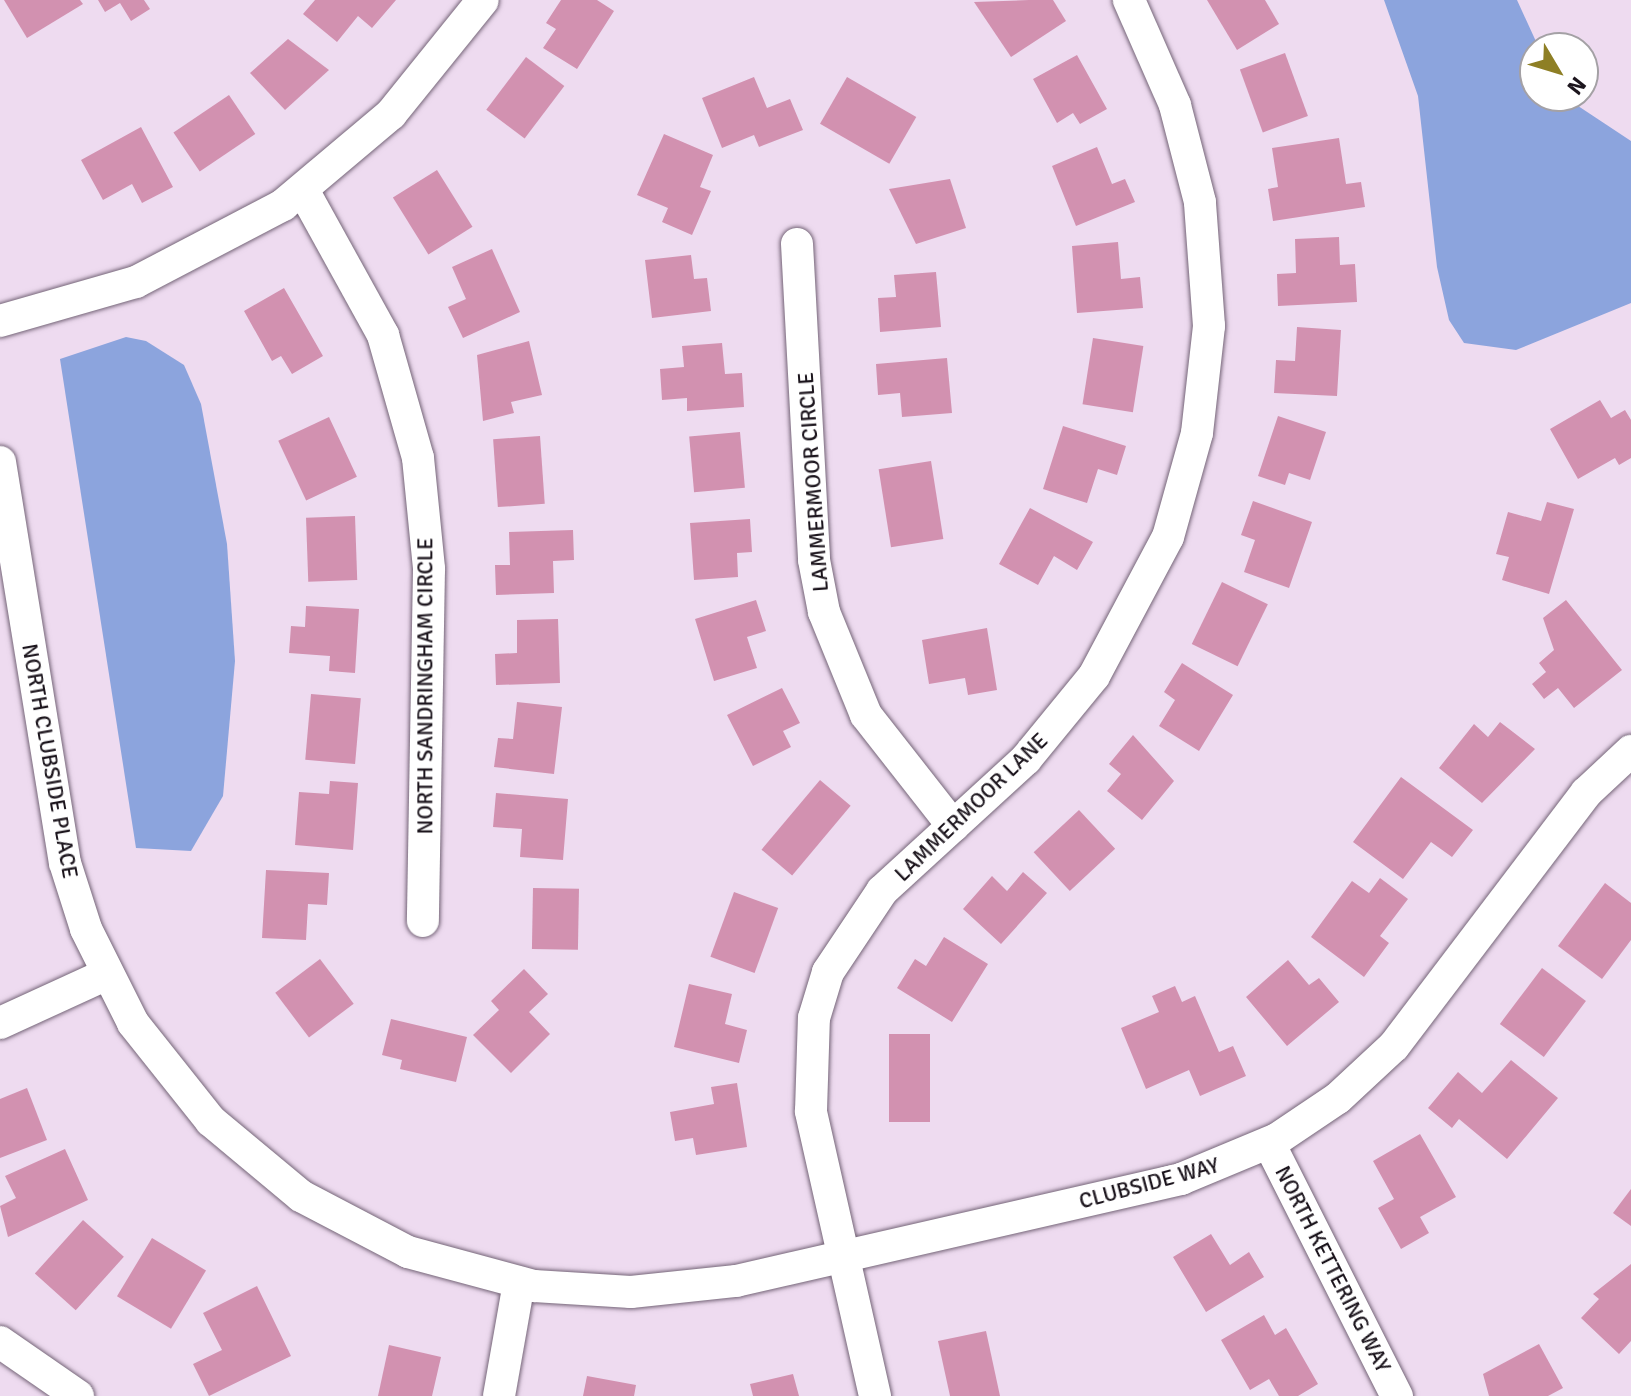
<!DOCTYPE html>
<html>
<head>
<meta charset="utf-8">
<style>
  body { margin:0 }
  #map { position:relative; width:1631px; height:1396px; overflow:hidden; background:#eedbf0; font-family:Signika,sans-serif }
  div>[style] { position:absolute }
  .water>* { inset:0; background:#8ca4dd }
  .building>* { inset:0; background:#d291b0; transform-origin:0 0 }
  .roads { filter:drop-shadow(0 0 2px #756578) drop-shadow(0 0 2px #756578) }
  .minor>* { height:32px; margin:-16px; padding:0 16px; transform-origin:16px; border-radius:16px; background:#fff }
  span { translate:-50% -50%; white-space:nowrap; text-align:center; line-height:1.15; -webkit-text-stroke:8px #fff; paint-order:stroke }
  .street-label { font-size:22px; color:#1c151d }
  .north { position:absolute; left:1519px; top:32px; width:80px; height:80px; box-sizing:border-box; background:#fff; border:2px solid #a4a1a5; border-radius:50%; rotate:128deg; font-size:22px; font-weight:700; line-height:32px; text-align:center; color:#1c151d }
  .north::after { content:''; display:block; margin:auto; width:28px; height:36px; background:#8e7f25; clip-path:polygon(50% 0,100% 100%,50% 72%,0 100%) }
</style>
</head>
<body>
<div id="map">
  <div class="water">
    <div style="clip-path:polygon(1384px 0,1517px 0,1539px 48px,1535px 96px,1563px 96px,1631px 141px,1631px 303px,1516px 350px,1464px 343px,1449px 320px,1437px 267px,1418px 96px)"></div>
    <div style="clip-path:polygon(126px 337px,146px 341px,184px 365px,201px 404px,227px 544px,235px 661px,223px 796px,191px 851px,136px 848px,60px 359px)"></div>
  </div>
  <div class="building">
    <div style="clip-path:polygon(4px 0,80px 0,83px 4px,27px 38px)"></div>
    <div style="clip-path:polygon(98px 0,144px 0,150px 9px,131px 21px,120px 3px,105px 12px)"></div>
    <div style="clip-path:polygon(315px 0,396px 0,372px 28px,358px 16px,337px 42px,303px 14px)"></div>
    <div style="clip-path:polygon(561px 0,597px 0,614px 11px,577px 69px,543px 48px,556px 29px,546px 23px)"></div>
    <div style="clip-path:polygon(1029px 0,1053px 0,1066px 21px,1011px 57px,974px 2px)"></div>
    <div style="clip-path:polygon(1207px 0,1265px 0,1279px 24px,1237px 50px)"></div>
    <div style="clip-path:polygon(288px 39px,329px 70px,285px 110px,250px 73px)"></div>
    <div style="left:1285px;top:53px;width:67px;height:48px;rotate:70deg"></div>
    <div style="clip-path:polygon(1077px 55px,1107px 109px,1080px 124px,1073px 113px,1057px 123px,1033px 79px)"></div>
    <div style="left:526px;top:57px;width:48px;height:66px;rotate:37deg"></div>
    <div style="clip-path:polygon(754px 77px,767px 108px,790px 99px,803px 130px,759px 147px,754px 135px,722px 148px,702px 98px)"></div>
    <div style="left:847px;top:77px;width:80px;height:54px;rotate:30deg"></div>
    <div style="left:229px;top:95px;width:47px;height:67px;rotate:56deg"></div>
    <div style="clip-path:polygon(141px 127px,173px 187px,142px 203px,132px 184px,103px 200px,81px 160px)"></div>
    <div style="clip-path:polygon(664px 134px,713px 155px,700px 187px,711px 191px,692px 235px,662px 222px,668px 208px,637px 195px)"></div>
    <div style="clip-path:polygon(1339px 138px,1346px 184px,1361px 182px,1365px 207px,1273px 221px,1268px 189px,1278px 187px,1272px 148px)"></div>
    <div style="clip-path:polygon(1097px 147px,1112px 184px,1125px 179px,1135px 202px,1076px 226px,1052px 166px)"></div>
    <div style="left:437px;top:170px;width:67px;height:52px;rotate:58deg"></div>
    <div style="clip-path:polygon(950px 179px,966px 228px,916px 244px,889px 189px)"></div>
    <div style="clip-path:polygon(1339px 237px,1340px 265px,1355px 264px,1357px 302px,1278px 306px,1277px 274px,1296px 273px,1295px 239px)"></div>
    <div style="clip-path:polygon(1118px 242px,1121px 279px,1140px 277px,1143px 308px,1077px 313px,1072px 246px)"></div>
    <div style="clip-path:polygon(492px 249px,520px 312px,463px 338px,448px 307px,466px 299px,452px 267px)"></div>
    <div style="clip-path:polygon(691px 255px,694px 279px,707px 278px,711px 311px,652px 318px,645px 260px)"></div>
    <div style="clip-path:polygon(936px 272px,941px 327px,880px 332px,878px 298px,896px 297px,894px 275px)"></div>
    <div style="clip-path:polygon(284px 288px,323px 356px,292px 374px,281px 356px,272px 361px,244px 311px)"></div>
    <div style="clip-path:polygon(1297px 327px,1341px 330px,1337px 396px,1274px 393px,1276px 360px,1295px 361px)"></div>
    <div style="left:1093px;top:338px;width:51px;height:67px;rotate:9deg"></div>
    <div style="clip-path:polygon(529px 341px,542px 395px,511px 402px,514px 413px,483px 421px,477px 355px)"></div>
    <div style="clip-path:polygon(722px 343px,725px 374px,742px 373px,744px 407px,687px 411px,687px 398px,662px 400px,660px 369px,684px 367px,682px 346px)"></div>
    <div style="clip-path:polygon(947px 358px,952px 413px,902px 417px,900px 393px,878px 395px,876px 364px)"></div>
    <div style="clip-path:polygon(1600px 400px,1611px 418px,1625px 410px,1631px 420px,1631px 458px,1619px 465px,1615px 458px,1578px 479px,1550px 429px)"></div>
    <div style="clip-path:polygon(1278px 416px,1326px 432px,1310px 480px,1289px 473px,1285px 485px,1258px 476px)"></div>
    <div style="left:329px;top:417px;width:66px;height:56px;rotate:65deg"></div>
    <div style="clip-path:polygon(1063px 426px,1126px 446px,1117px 475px,1098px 469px,1087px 503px,1043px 489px)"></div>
    <div style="left:740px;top:432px;width:56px;height:51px;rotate:85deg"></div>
    <div style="left:540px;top:436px;width:68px;height:47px;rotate:86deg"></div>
    <div style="left:931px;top:461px;width:79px;height:53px;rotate:81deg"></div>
    <div style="clip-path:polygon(1253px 501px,1312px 522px,1289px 588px,1244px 572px,1255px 540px,1241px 535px)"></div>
    <div style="clip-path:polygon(1547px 502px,1574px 509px,1549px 594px,1502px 580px,1509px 557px,1496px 554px,1508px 512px,1541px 521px)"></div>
    <div style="clip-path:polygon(1030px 508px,1093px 542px,1077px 570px,1054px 556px,1038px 585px,999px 564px)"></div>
    <div style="left:355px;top:516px;width:64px;height:49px;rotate:88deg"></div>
    <div style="clip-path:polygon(750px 519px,752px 552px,737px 553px,738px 577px,694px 580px,690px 523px)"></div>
    <div style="clip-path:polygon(573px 530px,574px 560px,553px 561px,554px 593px,496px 595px,495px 565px,510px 565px,509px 532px)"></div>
    <div style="left:1222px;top:582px;width:51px;height:69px;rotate:26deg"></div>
    <div style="clip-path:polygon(756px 600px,766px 631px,747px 637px,757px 668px,714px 681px,695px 619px)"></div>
    <div style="clip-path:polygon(1566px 600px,1622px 670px,1574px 708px,1558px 688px,1544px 699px,1532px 684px,1546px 672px,1539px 663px,1554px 650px,1543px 618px)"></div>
    <div style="clip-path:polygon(306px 606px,359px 609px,355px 673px,329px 671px,330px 656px,289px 653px,291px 626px,305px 627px)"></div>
    <div style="clip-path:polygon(558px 619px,560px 683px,496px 685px,495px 654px,517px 653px,517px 620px)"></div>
    <div style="clip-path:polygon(987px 628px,997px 690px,968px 695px,965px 678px,929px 684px,922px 640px)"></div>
    <div style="clip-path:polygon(1182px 663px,1233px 695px,1199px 751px,1159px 726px,1175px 700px,1164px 692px)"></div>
    <div style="clip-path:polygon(782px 688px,800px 723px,783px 731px,791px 747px,753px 766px,727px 715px)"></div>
    <div style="left:311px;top:694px;width:50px;height:66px;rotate:5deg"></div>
    <div style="clip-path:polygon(517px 702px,562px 707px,554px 774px,494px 767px,498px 738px,513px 739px)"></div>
    <div style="clip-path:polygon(1500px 722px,1535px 749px,1482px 803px,1439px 768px,1474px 724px,1488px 737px)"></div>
    <div style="clip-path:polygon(1133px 735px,1174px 781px,1142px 820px,1107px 791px,1121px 774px,1109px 764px)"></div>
    <div style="clip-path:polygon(1401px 777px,1473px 830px,1452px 857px,1431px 842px,1403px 879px,1353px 842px)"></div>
    <div style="left:820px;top:780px;width:40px;height:91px;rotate:40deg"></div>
    <div style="clip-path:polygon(330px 781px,358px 783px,353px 850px,295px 845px,299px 792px,329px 794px)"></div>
    <div style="clip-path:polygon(496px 793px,568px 799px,563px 860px,520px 857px,522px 829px,493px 827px)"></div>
    <div style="left:1079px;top:810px;width:53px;height:62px;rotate:47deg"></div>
    <div style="clip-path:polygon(266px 870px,329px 873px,327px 905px,308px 904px,306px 940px,262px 938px)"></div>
    <div style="clip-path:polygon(1023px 872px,1047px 893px,1001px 944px,963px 909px,992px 876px,1007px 891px)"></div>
    <div style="clip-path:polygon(1380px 878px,1408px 899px,1380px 936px,1389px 943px,1364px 977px,1311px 937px,1352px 881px,1369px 893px)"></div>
    <div style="clip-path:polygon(1605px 883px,1631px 903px,1631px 940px,1602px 979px,1558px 946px)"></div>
    <div style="left:533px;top:888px;width:46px;height:61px;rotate:1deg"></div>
    <div style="left:734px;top:892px;width:47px;height:69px;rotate:20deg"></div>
    <div style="clip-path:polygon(944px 937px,988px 964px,952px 1022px,897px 988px,915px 959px,926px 966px)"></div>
    <div style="left:320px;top:959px;width:56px;height:56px;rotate:53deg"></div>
    <div style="clip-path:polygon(1288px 960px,1309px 985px,1319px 978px,1339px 1002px,1287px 1046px,1246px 997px)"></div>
    <div style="left:1542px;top:968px;width:55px;height:70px;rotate:37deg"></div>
    <div style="clip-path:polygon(524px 969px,548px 994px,529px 1012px,550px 1034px,511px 1073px,473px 1035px,499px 1010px,491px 1001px)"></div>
    <div style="clip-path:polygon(689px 984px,732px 994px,725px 1024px,747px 1030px,739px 1063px,674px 1047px)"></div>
    <div style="clip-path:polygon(1175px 986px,1182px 1002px,1195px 996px,1219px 1052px,1233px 1046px,1246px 1076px,1200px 1096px,1189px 1070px,1146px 1089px,1121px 1028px,1159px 1012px,1152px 996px)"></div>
    <div style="clip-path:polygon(391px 1019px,467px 1037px,456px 1082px,400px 1069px,402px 1060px,382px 1055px)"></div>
    <div style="left:889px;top:1034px;width:41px;height:88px"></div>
    <div style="clip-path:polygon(1511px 1060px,1558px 1098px,1507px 1159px,1459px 1119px,1452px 1128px,1428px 1108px,1458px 1072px,1482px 1093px)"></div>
    <div style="clip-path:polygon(737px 1083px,747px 1147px,696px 1155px,693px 1138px,675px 1141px,670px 1112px,714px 1104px,711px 1087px)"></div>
    <div style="clip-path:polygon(27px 1088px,47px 1140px,0 1158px,0 1099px)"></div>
    <div style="clip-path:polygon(1420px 1134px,1456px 1197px,1420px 1217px,1429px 1233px,1401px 1249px,1378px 1208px,1394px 1199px,1373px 1161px)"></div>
    <div style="clip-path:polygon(65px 1149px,88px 1200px,8px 1237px,0 1206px,16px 1198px,5px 1176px)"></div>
    <div style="clip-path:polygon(1631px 1189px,1631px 1226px,1613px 1213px)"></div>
    <div style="left:83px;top:1220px;width:55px;height:72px;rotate:42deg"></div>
    <div style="clip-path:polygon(1211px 1234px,1230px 1265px,1249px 1252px,1264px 1277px,1206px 1312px,1173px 1257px)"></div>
    <div style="left:152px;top:1238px;width:63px;height:68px;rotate:31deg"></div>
    <div style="clip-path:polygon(1631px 1264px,1631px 1341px,1619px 1354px,1581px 1318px,1599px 1299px,1593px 1294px)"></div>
    <div style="clip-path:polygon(257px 1286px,291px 1356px,209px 1396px,193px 1364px,222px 1350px,203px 1313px)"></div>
    <div style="clip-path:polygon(1264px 1315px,1275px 1335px,1286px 1328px,1318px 1384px,1298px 1396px,1279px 1396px,1269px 1379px,1250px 1390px,1221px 1340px)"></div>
    <div style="clip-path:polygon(986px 1331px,1000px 1396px,950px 1396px,938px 1341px)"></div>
    <div style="clip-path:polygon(1539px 1344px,1563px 1388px,1548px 1396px,1489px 1396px,1483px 1374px)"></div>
    <div style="clip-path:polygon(389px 1345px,441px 1357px,432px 1396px,378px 1396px)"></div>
    <div style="clip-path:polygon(793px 1374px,799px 1396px,753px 1396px,750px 1384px)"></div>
    <div style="clip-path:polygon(587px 1376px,636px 1385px,634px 1396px,583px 1396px)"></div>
  </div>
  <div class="roads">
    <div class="minor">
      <div style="left:303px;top:190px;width:166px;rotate:61.1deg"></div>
      <div style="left:383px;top:335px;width:128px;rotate:74.1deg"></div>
      <div style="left:418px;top:458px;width:112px;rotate:84.3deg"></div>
      <div style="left:429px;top:569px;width:352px;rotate:91deg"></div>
      <div style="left:797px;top:244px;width:316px;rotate:86.9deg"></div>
      <div style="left:814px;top:560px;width:53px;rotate:79.1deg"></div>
      <div style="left:824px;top:612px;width:111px;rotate:67.8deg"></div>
      <div style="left:866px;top:715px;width:141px;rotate:51.9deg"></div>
      <div style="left:0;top:321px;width:141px;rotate:-16deg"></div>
      <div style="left:136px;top:282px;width:166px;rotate:-27.6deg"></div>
      <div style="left:283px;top:205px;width:141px;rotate:-40.1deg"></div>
      <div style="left:391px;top:114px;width:146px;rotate:-51.1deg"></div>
      <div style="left:0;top:462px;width:406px;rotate:80.8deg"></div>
      <div style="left:65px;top:863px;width:69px;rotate:72.3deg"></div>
      <div style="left:86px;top:929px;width:105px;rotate:63.4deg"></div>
      <div style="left:133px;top:1023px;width:125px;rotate:51.5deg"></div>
      <div style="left:211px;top:1121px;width:117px;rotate:39.8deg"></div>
      <div style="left:301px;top:1196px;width:121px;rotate:27.6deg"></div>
      <div style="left:408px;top:1252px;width:131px;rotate:15.1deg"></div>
      <div style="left:534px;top:1286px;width:97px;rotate:3.5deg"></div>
      <div style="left:631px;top:1292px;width:106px;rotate:-6deg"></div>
      <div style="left:736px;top:1281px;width:457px;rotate:-12.9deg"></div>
      <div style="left:1181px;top:1179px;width:104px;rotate:-22.6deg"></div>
      <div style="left:1277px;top:1139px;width:73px;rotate:-33.9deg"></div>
      <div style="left:1338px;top:1098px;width:76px;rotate:-42.9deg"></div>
      <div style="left:1394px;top:1046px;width:318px;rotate:-52.8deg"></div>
      <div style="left:1586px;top:793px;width:62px;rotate:-43deg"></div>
      <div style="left:0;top:1023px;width:118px;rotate:-24.6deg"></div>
      <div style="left:1269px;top:1143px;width:284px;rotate:63.2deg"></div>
      <div style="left:0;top:1342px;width:95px;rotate:34.7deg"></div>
      <div style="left:499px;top:1396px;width:115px;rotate:-80deg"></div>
      <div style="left:875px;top:1396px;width:292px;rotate:-102.7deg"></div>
      <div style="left:811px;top:1111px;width:93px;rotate:-88.2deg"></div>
      <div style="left:814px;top:1018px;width:48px;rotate:-73.1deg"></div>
      <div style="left:828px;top:972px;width:97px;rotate:-56.3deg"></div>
      <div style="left:882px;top:891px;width:195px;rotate:-42.5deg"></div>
      <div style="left:1026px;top:759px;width:107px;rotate:-50.7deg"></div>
      <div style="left:1094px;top:676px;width:157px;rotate:-62deg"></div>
      <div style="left:1168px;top:537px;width:108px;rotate:-74.4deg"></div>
      <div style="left:1197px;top:433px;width:108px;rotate:-83.6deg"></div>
      <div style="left:1209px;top:326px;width:124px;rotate:-94.2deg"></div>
      <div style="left:1200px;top:202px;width:100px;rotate:-104.5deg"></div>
      <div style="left:1175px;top:105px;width:115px;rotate:-113.7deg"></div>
    </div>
  </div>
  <div class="street-label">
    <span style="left:813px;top:482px;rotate:-94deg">LAMMERMOOR CIRCLE</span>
    <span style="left:425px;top:686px;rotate:-90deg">NORTH SANDRINGHAM CIRCLE</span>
    <span style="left:50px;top:761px;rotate:80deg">NORTH CLUBSIDE PLACE</span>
    <span style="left:971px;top:807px;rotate:-44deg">LAMMERMOOR LANE</span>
    <span style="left:1149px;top:1183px;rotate:-15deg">CLUBSIDE WAY</span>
    <span style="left:1333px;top:1269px;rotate:63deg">NORTH KETTERING WAY</span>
  </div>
  <div class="north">N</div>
</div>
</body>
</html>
